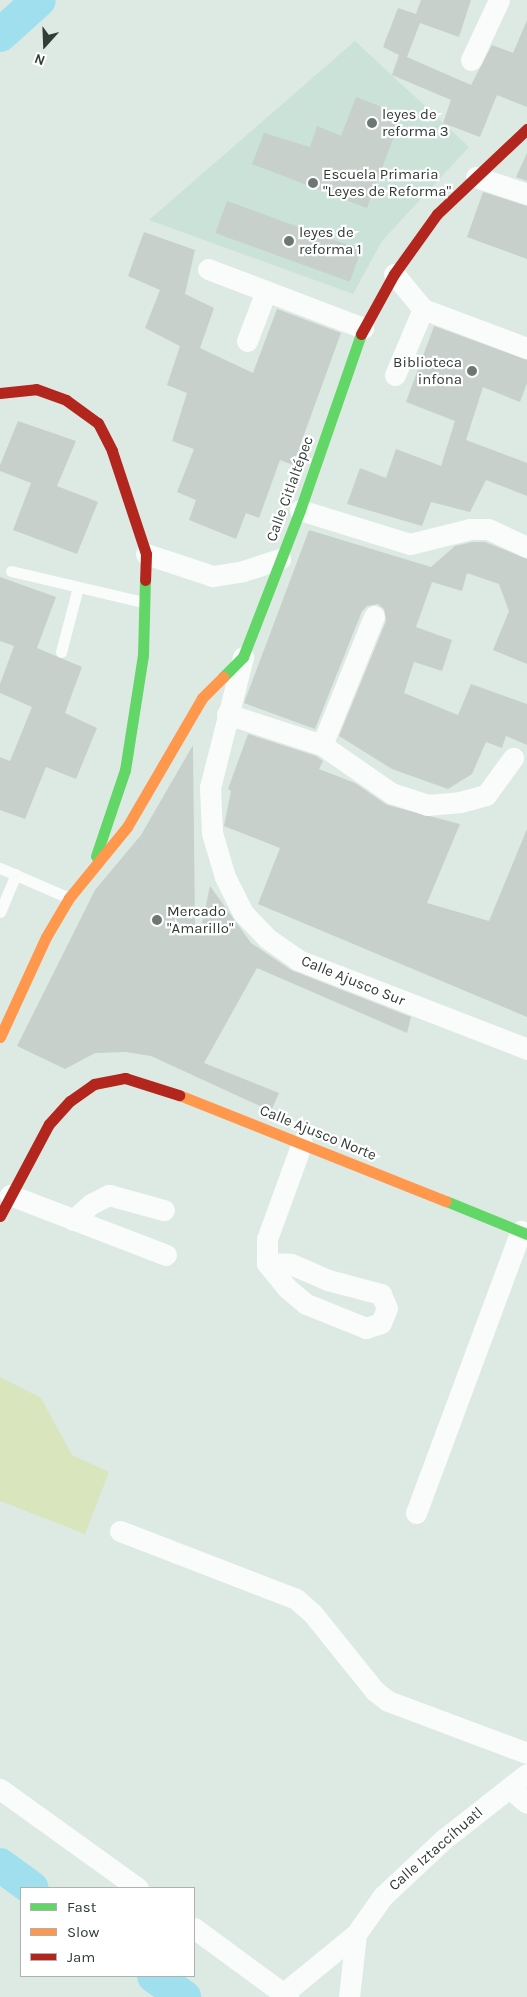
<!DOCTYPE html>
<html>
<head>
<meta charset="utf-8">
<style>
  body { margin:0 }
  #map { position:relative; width:527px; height:1997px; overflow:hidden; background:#ddeae4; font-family:Karla,sans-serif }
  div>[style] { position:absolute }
  .built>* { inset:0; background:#cbe2d8 }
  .green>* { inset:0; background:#d9e5bd }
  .river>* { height:34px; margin:-17px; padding:0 17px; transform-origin:17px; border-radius:17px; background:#9fdfee }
  .building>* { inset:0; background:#c7d0ca; transform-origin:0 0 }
  .lane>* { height:11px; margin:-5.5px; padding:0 5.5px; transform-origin:5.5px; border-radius:5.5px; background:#fafcfb }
  .street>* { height:21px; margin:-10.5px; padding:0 10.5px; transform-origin:10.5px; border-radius:10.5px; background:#fafcfb }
  .fast>* { height:11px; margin:-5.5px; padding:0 5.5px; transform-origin:5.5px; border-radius:5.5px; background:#63d668 }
  .slow>* { height:11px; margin:-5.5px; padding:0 5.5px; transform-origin:5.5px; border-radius:5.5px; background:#ff974d }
  .jam>* { height:11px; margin:-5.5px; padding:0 5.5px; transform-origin:5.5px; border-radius:5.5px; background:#b3261e }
  .dots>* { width:14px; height:14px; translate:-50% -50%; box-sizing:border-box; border:2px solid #fff; border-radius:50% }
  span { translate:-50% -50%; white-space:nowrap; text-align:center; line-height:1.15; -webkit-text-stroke:4.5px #fff; paint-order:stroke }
  .poi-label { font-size:15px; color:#313b37 }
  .left { translate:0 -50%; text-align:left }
  .right { translate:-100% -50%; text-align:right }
  .street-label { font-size:15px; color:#313b37 }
  .legend { position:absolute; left:20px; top:1887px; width:175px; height:90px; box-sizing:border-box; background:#fff; border:1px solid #adb1af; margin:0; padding:6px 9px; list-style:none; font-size:15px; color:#313b37 }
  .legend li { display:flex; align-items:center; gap:10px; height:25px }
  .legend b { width:25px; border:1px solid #adb1af }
  .north { position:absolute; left:20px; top:20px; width:50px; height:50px; -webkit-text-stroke:4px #fff; paint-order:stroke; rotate:200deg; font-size:14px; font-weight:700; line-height:20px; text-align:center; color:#313b37 }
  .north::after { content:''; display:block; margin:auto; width:18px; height:22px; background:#313b37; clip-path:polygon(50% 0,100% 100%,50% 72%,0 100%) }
</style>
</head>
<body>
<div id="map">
  <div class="built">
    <div style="clip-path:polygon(355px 41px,469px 147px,382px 241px,353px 294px,149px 220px)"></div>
  </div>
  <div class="green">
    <div style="clip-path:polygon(0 1377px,41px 1398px,72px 1455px,109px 1472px,85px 1534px,0 1501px)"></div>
  </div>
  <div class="river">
    <div style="left:0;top:35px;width:52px;rotate:-41.9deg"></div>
    <div style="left:0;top:1865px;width:39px;rotate:36deg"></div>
    <div style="left:154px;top:1976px;width:37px;rotate:35deg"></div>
  </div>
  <div class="building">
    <div style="clip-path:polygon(421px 0,471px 0,459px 37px,420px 23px,407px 57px,471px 85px,492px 45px,513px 53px,527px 20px,527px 107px,497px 95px,480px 137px,443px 123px,451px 100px,392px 75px,399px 55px,383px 47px,398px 8px,416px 14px)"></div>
    <div style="clip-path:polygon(356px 97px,402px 115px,367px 208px,252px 164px,264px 133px,310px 147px,317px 126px,341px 136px)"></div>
    <div style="clip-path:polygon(527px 153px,527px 181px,516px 177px)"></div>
    <div style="clip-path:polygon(483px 192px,527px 206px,527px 259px,467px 237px)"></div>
    <div style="left:227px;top:201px;width:143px;height:34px;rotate:20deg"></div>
    <div style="clip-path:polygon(144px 232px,195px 250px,185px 294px,214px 308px,200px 348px,253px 373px,277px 309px,341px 333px,293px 465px,280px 460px,259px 518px,246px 513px,236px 539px,189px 520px,196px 500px,177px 492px,194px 449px,172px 441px,187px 393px,167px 385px,180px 346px,145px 328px,160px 290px,128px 276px)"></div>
    <div style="clip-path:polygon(434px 326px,527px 360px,527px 383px,520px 402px,483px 387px,466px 440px,527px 463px,527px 496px,486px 480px,470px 512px,431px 502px,422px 526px,347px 504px,360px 468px,386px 478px,396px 449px,441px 466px,455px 421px,406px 402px)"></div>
    <div style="clip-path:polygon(18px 421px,76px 441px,57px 486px,98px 502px,77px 554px,13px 530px,31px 483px,0 471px,0 465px)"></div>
    <div style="clip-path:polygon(309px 530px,431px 567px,455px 546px,472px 542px,485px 542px,527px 559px,527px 664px,493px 650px,509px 611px,499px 584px,467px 573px,462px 591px,432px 582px,416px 627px,452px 640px,442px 671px,414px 662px,404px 693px,458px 715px,471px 684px,527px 704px,527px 745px,506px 736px,502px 748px,486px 742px,472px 774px,448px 789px,392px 769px,339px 736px,386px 621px,384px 609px,378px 604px,367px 606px,362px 611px,315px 729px,244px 703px)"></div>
    <div style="clip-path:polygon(0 577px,56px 597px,37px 648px,82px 667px,65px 713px,97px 728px,76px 779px,46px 767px,25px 819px,0 810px,0 757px,10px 761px,32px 707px,0 693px,0 684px,14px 646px,0 641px)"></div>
    <div style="clip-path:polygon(248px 734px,316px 756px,323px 761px,319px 769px,355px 783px,387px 805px,460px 824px,427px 903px,489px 921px,527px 829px,527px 1017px,258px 904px,280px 848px,224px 826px,231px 791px,228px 789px)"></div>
    <div style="clip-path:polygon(193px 745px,195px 928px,201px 928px,210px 886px,251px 943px,291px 970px,411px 1017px,407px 1033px,257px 968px,204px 1063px,279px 1093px,271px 1111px,151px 1056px,126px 1052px,95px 1053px,65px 1069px,17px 1046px,95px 890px,141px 835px)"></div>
  </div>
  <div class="lane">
    <div style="left:11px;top:571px;width:136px;rotate:13.2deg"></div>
    <div style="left:61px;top:652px;width:67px;rotate:-75.3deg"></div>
    <div style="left:0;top:868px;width:75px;rotate:23.5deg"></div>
    <div style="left:0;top:912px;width:41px;rotate:-67.2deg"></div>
  </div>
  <div class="street">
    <div style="left:471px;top:60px;width:66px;rotate:-65deg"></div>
    <div style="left:476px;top:177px;width:54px;rotate:18.4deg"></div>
    <div style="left:208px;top:269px;width:166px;rotate:20.8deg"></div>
    <div style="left:394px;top:274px;width:45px;rotate:50.4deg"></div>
    <div style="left:423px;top:309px;width:111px;rotate:20.6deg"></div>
    <div style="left:247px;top:341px;width:53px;rotate:-69.2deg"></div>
    <div style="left:395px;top:375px;width:72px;rotate:-67deg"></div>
    <div style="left:300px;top:510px;width:115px;rotate:17.2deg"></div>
    <div style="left:410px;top:544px;width:62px;rotate:-14deg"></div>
    <div style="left:470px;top:529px;width:18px"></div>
    <div style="left:488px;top:529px;width:43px;rotate:24.8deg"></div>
    <div style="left:146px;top:554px;width:71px;rotate:18.2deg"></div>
    <div style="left:213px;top:576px;width:30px;rotate:-9deg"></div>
    <div style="left:243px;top:571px;width:39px;rotate:-18deg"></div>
    <div style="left:243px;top:657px;width:134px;rotate:104.2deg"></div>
    <div style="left:210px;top:787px;width:46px;rotate:87.5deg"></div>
    <div style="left:212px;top:833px;width:46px;rotate:73.5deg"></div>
    <div style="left:225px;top:877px;width:40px;rotate:63.4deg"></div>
    <div style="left:243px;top:913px;width:35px;rotate:46deg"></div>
    <div style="left:267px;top:938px;width:38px;rotate:35deg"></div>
    <div style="left:298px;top:960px;width:246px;rotate:21.2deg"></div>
    <div style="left:227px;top:714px;width:100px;rotate:18.1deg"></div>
    <div style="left:322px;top:745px;width:84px;rotate:34.8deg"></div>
    <div style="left:391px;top:793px;width:38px;rotate:18deg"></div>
    <div style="left:427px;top:805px;width:33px;rotate:-5deg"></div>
    <div style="left:460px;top:802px;width:27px;rotate:-15deg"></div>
    <div style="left:486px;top:795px;width:46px;rotate:-53.9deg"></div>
    <div style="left:322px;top:745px;width:139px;rotate:-68deg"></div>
    <div style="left:10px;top:1195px;width:167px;rotate:21deg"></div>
    <div style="left:73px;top:1220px;width:24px;rotate:-42deg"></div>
    <div style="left:91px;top:1204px;width:20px;rotate:-27deg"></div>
    <div style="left:109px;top:1195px;width:57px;rotate:15.3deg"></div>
    <div style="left:267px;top:1263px;width:24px;rotate:2deg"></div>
    <div style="left:291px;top:1264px;width:40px;rotate:23.4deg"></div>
    <div style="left:328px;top:1280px;width:55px;rotate:14.8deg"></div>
    <div style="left:381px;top:1294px;width:15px;rotate:67deg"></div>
    <div style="left:387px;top:1308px;width:16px;rotate:112deg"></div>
    <div style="left:381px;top:1323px;width:16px;rotate:162deg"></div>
    <div style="left:366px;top:1328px;width:65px;rotate:-158.2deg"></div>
    <div style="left:306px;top:1304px;width:25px;rotate:-140deg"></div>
    <div style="left:287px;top:1288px;width:32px;rotate:-129deg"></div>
    <div style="left:267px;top:1263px;width:24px;rotate:-90deg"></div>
    <div style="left:267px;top:1239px;width:102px;rotate:-70deg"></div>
    <div style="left:416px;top:1513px;width:301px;rotate:-69.6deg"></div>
    <div style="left:120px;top:1531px;width:189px;rotate:21.1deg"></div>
    <div style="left:296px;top:1599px;width:23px;rotate:41deg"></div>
    <div style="left:313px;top:1614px;width:99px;rotate:51.2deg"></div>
    <div style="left:375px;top:1691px;width:16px;rotate:38deg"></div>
    <div style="left:388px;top:1701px;width:148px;rotate:20.5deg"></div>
    <div style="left:509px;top:1788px;width:23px;rotate:40deg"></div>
    <div style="left:0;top:1789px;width:170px;rotate:35.7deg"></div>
    <div style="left:194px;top:1928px;width:117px;rotate:36.3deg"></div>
    <div style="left:284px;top:1993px;width:93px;rotate:-39.3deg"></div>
    <div style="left:356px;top:1934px;width:47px;rotate:-54.6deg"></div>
    <div style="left:383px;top:1896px;width:83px;rotate:-43.1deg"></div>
    <div style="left:444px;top:1839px;width:105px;rotate:-38.1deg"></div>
    <div style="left:349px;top:1997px;width:63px;rotate:-83.7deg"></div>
  </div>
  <div class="fast">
    <div style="left:223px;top:677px;width:28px;rotate:-45deg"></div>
    <div style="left:243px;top:657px;width:158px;rotate:-68.8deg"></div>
    <div style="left:300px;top:510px;width:186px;rotate:-70.9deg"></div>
    <div style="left:96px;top:856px;width:91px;rotate:-71.4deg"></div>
    <div style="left:125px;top:770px;width:116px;rotate:-81.1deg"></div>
    <div style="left:143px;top:655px;width:75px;rotate:-88.5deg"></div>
    <div style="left:446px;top:1201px;width:87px;rotate:22.2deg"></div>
  </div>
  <div class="slow">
    <div style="left:0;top:1037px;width:110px;rotate:-65.3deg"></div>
    <div style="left:46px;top:937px;width:45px;rotate:-59.5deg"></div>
    <div style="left:69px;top:898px;width:92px;rotate:-50.8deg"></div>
    <div style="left:127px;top:827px;width:149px;rotate:-59.8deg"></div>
    <div style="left:202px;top:698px;width:30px;rotate:-45deg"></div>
    <div style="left:179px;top:1095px;width:287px;rotate:21.7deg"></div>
  </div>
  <div class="jam">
    <div style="left:361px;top:334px;width:68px;rotate:-61.2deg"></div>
    <div style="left:394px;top:274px;width:74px;rotate:-54.4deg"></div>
    <div style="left:437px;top:214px;width:124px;rotate:-43.4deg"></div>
    <div style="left:0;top:393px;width:36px;rotate:-6deg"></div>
    <div style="left:36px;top:389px;width:32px;rotate:20deg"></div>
    <div style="left:66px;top:400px;width:39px;rotate:36deg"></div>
    <div style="left:98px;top:423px;width:31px;rotate:63deg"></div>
    <div style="left:112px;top:451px;width:108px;rotate:71.7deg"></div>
    <div style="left:146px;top:554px;width:26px;rotate:92deg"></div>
    <div style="left:0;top:1216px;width:104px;rotate:-62deg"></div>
    <div style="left:49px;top:1124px;width:31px;rotate:-48deg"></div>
    <div style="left:70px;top:1101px;width:29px;rotate:-35deg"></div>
    <div style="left:94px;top:1084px;width:32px;rotate:-11deg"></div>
    <div style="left:125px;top:1078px;width:57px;rotate:17.5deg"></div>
  </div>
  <div class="dots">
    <div style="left:372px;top:123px;background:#6d7874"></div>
    <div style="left:313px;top:183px;background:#6d7874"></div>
    <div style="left:289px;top:241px;background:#6d7874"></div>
    <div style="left:472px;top:371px;background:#6d7874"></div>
    <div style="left:157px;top:920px;background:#6d7874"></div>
  </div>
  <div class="poi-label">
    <span class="left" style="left:382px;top:123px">leyes de<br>reforma 3</span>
    <span class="left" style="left:323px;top:183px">Escuela Primaria<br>"Leyes de Reforma"</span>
    <span class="left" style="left:299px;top:241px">leyes de<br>reforma 1</span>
    <span class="right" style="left:462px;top:371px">Biblioteca<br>infona</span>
    <span class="left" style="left:167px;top:920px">Mercado<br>"Amarillo"</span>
  </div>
  <div class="street-label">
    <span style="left:290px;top:489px;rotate:-70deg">Calle Citlaltépec</span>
    <span style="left:353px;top:981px;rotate:22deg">Calle Ajusco Sur</span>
    <span style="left:318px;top:1133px;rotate:22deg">Calle Ajusco Norte</span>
    <span style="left:436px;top:1849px;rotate:-41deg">Calle Iztaccíhuatl</span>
  </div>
  <ul class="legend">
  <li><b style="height:6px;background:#63d668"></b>Fast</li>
  <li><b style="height:6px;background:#ff974d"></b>Slow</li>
  <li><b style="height:6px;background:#b3261e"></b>Jam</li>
  </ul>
  <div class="north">N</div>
</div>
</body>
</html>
